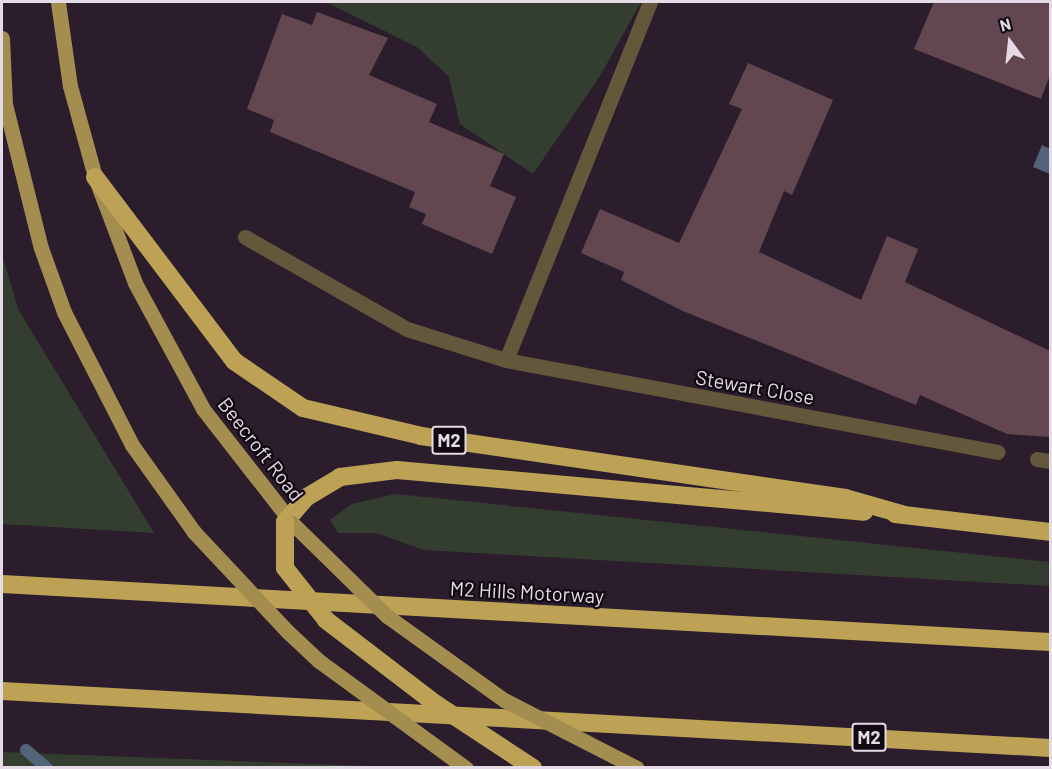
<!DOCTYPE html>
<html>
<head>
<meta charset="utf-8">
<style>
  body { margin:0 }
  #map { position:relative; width:1052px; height:769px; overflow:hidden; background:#2b1d2c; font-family:Barlow,sans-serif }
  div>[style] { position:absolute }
  .green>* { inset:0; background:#343e30 }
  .water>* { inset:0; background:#536379 }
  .stream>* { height:12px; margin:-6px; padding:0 6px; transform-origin:6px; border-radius:6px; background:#536379 }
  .building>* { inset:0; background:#624650 }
  .street>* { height:15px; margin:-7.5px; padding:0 7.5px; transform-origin:7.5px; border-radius:7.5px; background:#63583b }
  .primary>* { height:15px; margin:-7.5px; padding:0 7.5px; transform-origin:7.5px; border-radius:7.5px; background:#a38d4f }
  .highway>* { height:18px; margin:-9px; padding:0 9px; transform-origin:9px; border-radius:9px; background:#bda256 }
  .primary-bridge>* { height:15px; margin:-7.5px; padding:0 7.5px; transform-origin:7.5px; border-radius:7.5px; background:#a38d4f }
  .highway-bridge>* { height:18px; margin:-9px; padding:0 9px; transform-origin:9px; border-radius:9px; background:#bda256 }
  span { translate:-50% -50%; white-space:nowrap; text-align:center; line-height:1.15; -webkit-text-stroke:4.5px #100910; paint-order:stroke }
  .shield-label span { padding:2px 4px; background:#100910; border:2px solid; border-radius:4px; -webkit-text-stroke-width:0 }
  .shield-label { font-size:18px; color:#e5dbe6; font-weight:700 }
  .street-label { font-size:20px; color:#e5dbe6 }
  .frame { position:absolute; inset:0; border:3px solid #e5dbe6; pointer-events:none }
  .north { position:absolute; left:980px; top:12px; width:60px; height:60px; -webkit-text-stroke:4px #100910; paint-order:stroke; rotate:345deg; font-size:16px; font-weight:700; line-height:24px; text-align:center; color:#e5dbe6 }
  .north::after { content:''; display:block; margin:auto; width:21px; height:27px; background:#e5dbe6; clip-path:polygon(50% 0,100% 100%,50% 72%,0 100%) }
</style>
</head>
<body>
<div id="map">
  <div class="green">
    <div style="clip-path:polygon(326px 2px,641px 2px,600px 76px,533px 174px,460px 124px,449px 77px,417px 47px)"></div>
    <div style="clip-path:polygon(2px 254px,18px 309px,154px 533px,2px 524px)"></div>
    <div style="clip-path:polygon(396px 494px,1050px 562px,1050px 586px,424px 550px,376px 533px,338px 533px,330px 520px,352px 504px)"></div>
    <div style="clip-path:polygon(2px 752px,392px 767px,393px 767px,2px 768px)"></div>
  </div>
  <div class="water">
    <div style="clip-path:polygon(1042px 145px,1050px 149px,1050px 174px,1033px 167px)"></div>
  </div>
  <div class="stream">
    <div style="left:26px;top:750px;width:28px;rotate:41deg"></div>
  </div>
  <div class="building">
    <div style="clip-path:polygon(934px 2px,1050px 2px,1050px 75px,1041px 99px,914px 49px)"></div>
    <div style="clip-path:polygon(317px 12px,388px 38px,369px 75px,437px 104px,429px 122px,504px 154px,490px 186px,516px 197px,492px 254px,422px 224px,426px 214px,409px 207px,415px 192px,270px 132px,274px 120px,247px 109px,282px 14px,312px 25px)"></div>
    <div style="clip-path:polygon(748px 63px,833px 100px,792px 195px,784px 191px,759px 252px,861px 300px,887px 236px,918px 249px,905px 282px,1050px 351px,1050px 437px,1007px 434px,920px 395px,916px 405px,683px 311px,621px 280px,624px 272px,581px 253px,600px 209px,679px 243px,742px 109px,729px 104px)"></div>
  </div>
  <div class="street">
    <div style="left:245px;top:237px;width:186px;rotate:29.6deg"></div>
    <div style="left:407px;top:329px;width:104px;rotate:17.4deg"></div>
    <div style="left:506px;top:360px;width:500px;rotate:10.6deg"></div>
    <div style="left:506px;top:360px;width:386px;rotate:-68.1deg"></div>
    <div style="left:1037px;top:459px;width:13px;rotate:9deg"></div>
  </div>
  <div class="primary">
    <div style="left:58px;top:2px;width:85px;rotate:81.9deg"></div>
    <div style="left:70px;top:86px;width:94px;rotate:74.6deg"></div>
    <div style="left:95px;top:177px;width:113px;rotate:69.3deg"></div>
    <div style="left:135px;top:283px;width:143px;rotate:61.6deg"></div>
    <div style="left:203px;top:409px;width:145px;rotate:52deg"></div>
    <div style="left:2px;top:38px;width:66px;rotate:87.4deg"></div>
    <div style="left:5px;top:104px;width:148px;rotate:76deg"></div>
    <div style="left:41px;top:248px;width:68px;rotate:70.2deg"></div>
    <div style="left:64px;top:312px;width:149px;rotate:62.9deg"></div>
    <div style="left:132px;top:445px;width:107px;rotate:54.5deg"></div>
    <div style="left:288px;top:632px;width:42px;rotate:43.1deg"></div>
  </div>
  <div class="highway">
    <div style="left:95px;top:177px;width:231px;rotate:52.9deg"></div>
    <div style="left:234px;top:361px;width:83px;rotate:34.3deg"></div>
    <div style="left:303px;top:408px;width:121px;rotate:13.3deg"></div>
    <div style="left:421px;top:436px;width:429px;rotate:8.3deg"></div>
    <div style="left:845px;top:498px;width:62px;rotate:15.8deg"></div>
    <div style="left:895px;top:514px;width:156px;rotate:6.6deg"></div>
    <div style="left:285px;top:522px;width:33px;rotate:-49deg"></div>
    <div style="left:307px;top:497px;width:39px;rotate:-31deg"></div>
    <div style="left:340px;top:477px;width:57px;rotate:-7deg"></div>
    <div style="left:397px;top:470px;width:469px;rotate:5.1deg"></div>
    <div style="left:2px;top:584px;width:1050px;rotate:3.17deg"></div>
    <div style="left:326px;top:620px;width:138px;rotate:37.4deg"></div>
    <div style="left:2px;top:691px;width:1050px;rotate:3.11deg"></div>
  </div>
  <div class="primary-bridge">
    <div style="left:292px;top:523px;width:133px;rotate:44.4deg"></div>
    <div style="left:387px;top:616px;width:144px;rotate:35.7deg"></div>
    <div style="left:504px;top:700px;width:149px;rotate:27.1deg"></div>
    <div style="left:194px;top:532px;width:137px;rotate:46.8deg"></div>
    <div style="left:319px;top:661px;width:182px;rotate:36.1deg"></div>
  </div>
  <div class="highway-bridge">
    <div style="left:285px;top:522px;width:46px;rotate:90deg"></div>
    <div style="left:285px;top:568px;width:66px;rotate:51.7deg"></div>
    <div style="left:436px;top:704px;width:116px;rotate:33.4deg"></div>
  </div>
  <div class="shield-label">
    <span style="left:449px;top:440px">M2</span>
    <span style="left:869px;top:737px">M2</span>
  </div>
  <div class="street-label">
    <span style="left:755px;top:387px;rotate:10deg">Stewart Close</span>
    <span style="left:261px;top:449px;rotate:52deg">Beecroft Road</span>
    <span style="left:527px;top:592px;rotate:3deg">M2 Hills Motorway</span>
  </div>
  <div class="frame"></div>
  <div class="north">N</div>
</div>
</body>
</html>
